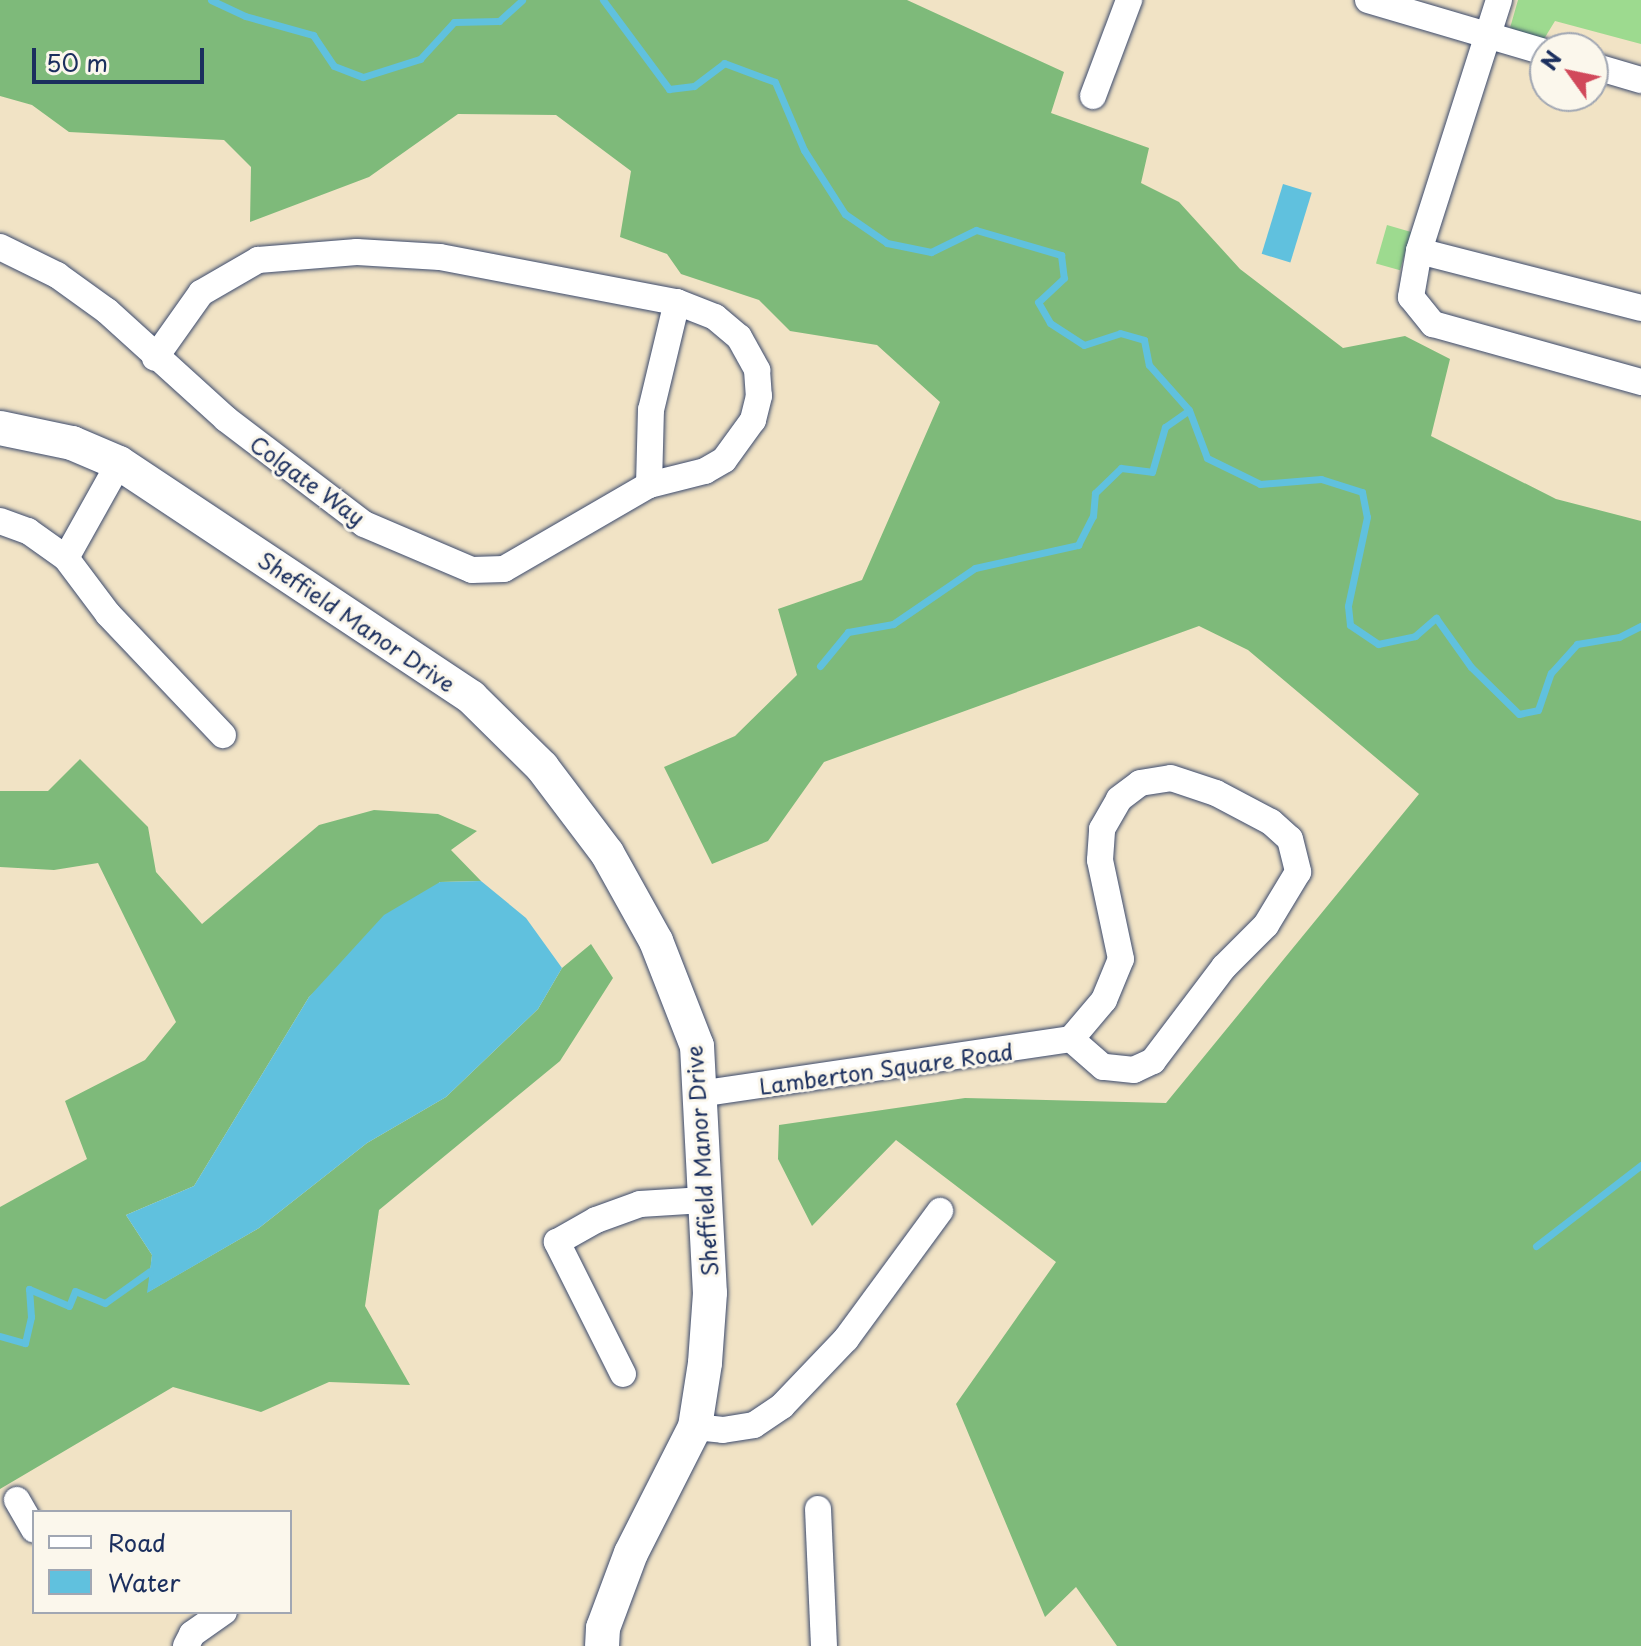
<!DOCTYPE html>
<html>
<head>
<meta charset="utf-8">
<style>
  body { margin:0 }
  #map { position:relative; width:1641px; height:1646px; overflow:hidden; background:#f1e3c5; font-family:"Playpen Sans",sans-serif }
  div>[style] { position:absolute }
  .green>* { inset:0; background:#9dda8f; transform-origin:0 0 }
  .forest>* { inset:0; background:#7eba7a }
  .water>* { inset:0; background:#60c1de; transform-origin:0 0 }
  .stream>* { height:7px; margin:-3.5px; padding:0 3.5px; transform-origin:3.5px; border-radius:3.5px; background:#60c1de }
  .roads { filter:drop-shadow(0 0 2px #3b4a6d) drop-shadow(0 0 2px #3b4a6d) }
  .minor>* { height:26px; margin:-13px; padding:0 13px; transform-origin:13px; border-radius:13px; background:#fff }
  .tertiary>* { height:34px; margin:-17px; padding:0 17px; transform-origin:17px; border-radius:17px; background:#fff }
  span { translate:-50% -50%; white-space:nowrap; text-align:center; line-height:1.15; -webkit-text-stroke:6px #fbf7ec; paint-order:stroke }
  .street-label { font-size:22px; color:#1b2f5e }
  .legend { position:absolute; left:32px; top:1510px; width:260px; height:104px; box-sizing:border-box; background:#fbf7ec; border:2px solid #a1a7b3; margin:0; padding:10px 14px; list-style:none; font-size:24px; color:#1b2f5e }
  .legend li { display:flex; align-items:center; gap:16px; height:40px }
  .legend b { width:40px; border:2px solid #a1a7b3 }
  .north { position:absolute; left:1529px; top:32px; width:80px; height:80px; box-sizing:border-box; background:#fbf7ec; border:2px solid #a1a7b3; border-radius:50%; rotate:303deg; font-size:22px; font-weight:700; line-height:32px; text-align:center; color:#1b2f5e }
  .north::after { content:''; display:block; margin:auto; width:28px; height:36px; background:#d1495b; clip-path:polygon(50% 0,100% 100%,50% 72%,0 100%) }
  .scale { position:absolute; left:32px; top:48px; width:172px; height:36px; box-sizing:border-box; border:4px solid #1b2f5e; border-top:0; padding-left:10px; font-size:24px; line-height:28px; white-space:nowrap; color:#1b2f5e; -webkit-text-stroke:6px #fbf7ec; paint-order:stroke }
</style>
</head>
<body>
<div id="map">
  <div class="green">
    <div style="clip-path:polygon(1518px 0,1641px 0,1641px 44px,1555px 21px,1544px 39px,1510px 28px)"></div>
    <div style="left:1387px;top:225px;width:25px;height:40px;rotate:16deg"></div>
  </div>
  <div class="forest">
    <div style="clip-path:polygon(0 0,907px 0,1064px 72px,1051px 113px,1149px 148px,1141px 183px,1179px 202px,1240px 269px,1343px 348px,1405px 336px,1450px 359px,1431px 436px,1556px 499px,1641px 521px,1641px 1646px,1117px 1646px,1076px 1587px,1045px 1617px,956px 1404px,1056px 1262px,896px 1140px,812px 1226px,778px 1159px,779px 1125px,965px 1098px,1166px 1103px,1419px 794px,1248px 650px,1199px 626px,824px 762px,768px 841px,712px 864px,664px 767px,735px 736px,797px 675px,778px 609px,862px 580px,940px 402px,877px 345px,790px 331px,759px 300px,681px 274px,667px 254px,620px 237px,631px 171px,556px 115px,458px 114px,369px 177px,250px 222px,251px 167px,224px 140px,69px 132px,32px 105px,0 96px)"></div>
    <div style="clip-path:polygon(80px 759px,148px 827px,156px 872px,202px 924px,319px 825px,374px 810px,438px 814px,477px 831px,451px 850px,481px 881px,440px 882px,309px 997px,194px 1186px,126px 1215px,152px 1255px,148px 1292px,259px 1228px,367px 1143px,446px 1097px,538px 1009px,562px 968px,591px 944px,613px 978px,560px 1061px,379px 1210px,365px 1306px,410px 1385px,329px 1382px,261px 1412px,173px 1387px,0 1489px,0 1207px,87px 1159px,65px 1101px,145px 1060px,176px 1022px,98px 863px,54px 870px,0 867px,0 791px,48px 791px)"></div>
  </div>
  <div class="water">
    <div style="left:1283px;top:184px;width:30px;height:73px;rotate:17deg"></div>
    <div style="clip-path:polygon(481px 881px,526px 918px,562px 968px,538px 1009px,446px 1097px,367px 1143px,259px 1228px,147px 1293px,152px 1255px,126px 1215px,194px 1186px,309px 997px,384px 915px,440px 882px)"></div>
  </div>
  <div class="stream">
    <div style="left:211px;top:0;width:38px;rotate:25deg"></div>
    <div style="left:245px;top:16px;width:71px;rotate:15.6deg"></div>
    <div style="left:313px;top:35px;width:37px;rotate:56deg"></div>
    <div style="left:334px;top:66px;width:31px;rotate:21deg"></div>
    <div style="left:363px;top:77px;width:60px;rotate:-17.5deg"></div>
    <div style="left:420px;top:59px;width:50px;rotate:-47.4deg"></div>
    <div style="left:454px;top:22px;width:45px;rotate:-1.3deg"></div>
    <div style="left:499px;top:21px;width:31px;rotate:-42deg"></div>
    <div style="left:603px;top:0;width:111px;rotate:53.4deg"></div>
    <div style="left:669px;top:89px;width:25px;rotate:-7deg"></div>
    <div style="left:694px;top:86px;width:38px;rotate:-37deg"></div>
    <div style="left:724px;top:63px;width:54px;rotate:20.4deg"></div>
    <div style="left:775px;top:82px;width:74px;rotate:66.9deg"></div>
    <div style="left:804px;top:150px;width:76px;rotate:57.4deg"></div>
    <div style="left:845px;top:214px;width:51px;rotate:34.6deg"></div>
    <div style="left:887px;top:243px;width:45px;rotate:11.6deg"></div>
    <div style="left:931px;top:252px;width:50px;rotate:-26.1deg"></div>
    <div style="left:976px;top:230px;width:89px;rotate:16.4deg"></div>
    <div style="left:1061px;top:255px;width:23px;rotate:83deg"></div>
    <div style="left:1064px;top:278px;width:35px;rotate:137deg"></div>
    <div style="left:1038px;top:302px;width:24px;rotate:60deg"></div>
    <div style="left:1050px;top:323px;width:40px;rotate:32.9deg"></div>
    <div style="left:1084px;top:345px;width:38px;rotate:-18deg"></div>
    <div style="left:1120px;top:333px;width:25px;rotate:16deg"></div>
    <div style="left:1144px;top:340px;width:25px;rotate:79deg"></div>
    <div style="left:1149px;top:365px;width:60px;rotate:48.4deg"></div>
    <div style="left:1189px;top:410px;width:51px;rotate:69.4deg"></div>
    <div style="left:1207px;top:458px;width:59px;rotate:26.1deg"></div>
    <div style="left:1260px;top:484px;width:61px;rotate:-4.7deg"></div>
    <div style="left:1321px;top:479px;width:43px;rotate:17.6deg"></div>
    <div style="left:1362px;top:492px;width:25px;rotate:79deg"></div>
    <div style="left:1367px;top:517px;width:91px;rotate:102.1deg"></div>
    <div style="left:1348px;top:606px;width:19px;rotate:84deg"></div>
    <div style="left:1350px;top:625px;width:34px;rotate:34deg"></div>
    <div style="left:1378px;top:644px;width:38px;rotate:-12deg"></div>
    <div style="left:1415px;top:636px;width:28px;rotate:-41deg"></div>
    <div style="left:1436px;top:618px;width:60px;rotate:54.5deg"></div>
    <div style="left:1471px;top:667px;width:67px;rotate:44.4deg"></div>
    <div style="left:1519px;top:714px;width:19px;rotate:-12deg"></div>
    <div style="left:1538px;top:710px;width:39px;rotate:-71deg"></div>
    <div style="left:1551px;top:673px;width:39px;rotate:-48deg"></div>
    <div style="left:1577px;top:644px;width:43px;rotate:-9.5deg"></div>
    <div style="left:1619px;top:637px;width:25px;rotate:-27deg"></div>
    <div style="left:820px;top:666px;width:44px;rotate:-50.5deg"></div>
    <div style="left:848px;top:632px;width:46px;rotate:-10.1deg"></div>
    <div style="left:893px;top:624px;width:99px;rotate:-34.3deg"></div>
    <div style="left:975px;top:568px;width:106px;rotate:-12.6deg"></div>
    <div style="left:1078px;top:545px;width:33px;rotate:-63deg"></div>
    <div style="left:1093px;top:516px;width:23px;rotate:-85deg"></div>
    <div style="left:1095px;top:493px;width:36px;rotate:-44deg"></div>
    <div style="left:1121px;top:468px;width:31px;rotate:7deg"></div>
    <div style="left:1152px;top:472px;width:47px;rotate:-73.9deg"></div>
    <div style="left:1165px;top:427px;width:29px;rotate:-35deg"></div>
    <div style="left:1536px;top:1246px;width:133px;rotate:-37.6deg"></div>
    <div style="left:0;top:1336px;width:26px;rotate:16deg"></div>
    <div style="left:25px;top:1343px;width:27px;rotate:-77deg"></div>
    <div style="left:31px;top:1317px;width:28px;rotate:-94deg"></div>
    <div style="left:29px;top:1289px;width:43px;rotate:23deg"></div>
    <div style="left:69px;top:1306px;width:16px;rotate:-68deg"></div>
    <div style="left:75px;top:1291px;width:32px;rotate:22deg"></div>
    <div style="left:105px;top:1303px;width:55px;rotate:-35.4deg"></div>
  </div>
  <div class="roads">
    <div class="minor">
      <div style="left:1368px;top:0;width:184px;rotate:16.4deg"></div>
      <div style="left:1499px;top:0;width:263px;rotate:107.7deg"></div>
      <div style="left:1419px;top:251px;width:229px;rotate:14.4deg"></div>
      <div style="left:1593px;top:66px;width:50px;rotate:16.3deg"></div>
      <div style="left:1093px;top:96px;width:103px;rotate:-69.4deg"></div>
      <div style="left:0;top:247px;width:64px;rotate:26.2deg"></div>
      <div style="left:57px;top:275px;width:62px;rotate:35.8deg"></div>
      <div style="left:107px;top:311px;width:161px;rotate:42.2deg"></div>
      <div style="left:226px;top:419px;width:173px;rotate:37.3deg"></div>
      <div style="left:364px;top:524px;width:117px;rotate:23.1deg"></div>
      <div style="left:472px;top:570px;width:32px;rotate:-2deg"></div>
      <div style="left:504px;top:569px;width:168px;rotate:-30.1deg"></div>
      <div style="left:649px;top:485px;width:75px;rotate:-88.5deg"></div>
      <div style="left:651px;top:410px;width:111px;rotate:-76.5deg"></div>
      <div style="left:1419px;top:251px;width:47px;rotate:99.9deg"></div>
      <div style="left:1411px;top:297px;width:35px;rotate:51deg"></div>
      <div style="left:1433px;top:324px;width:216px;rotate:15.6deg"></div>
      <div style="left:155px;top:358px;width:80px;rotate:-54.7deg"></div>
      <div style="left:201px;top:293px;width:66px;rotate:-30.1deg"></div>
      <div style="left:258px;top:260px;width:99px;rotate:-4.6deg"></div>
      <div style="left:357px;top:252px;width:83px;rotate:3.4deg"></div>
      <div style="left:440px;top:257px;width:241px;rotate:10.8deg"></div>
      <div style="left:677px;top:302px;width:41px;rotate:21.5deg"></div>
      <div style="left:715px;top:317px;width:31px;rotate:40deg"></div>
      <div style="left:739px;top:337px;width:38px;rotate:61deg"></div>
      <div style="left:757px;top:370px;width:26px;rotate:86deg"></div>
      <div style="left:759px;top:396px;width:25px;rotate:104deg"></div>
      <div style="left:753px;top:420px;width:49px;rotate:125.9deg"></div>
      <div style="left:724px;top:460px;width:22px;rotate:150deg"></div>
      <div style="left:705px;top:471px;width:58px;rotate:166deg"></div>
      <div style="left:0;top:521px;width:30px;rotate:20deg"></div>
      <div style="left:28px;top:531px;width:47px;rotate:35.4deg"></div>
      <div style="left:66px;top:558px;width:70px;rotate:53.1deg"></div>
      <div style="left:108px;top:614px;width:167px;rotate:46.5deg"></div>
      <div style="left:66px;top:558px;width:109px;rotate:-60.8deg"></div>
      <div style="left:1171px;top:778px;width:47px;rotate:18.4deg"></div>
      <div style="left:1216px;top:793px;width:62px;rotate:27.8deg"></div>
      <div style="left:1271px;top:822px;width:25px;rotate:42deg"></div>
      <div style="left:1290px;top:839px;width:34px;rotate:76deg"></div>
      <div style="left:1298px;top:872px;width:62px;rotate:121.1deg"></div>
      <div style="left:1266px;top:925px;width:59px;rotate:135deg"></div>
      <div style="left:1224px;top:967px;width:118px;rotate:127.1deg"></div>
      <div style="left:1153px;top:1061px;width:21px;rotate:155deg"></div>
      <div style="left:1134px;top:1070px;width:31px;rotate:-174deg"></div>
      <div style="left:1103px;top:1067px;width:43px;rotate:-138.8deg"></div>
      <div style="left:1071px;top:1039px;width:51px;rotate:-49.8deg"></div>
      <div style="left:1104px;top:1000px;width:44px;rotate:-67.5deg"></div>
      <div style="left:1121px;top:959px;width:101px;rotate:-102deg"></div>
      <div style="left:1100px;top:860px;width:31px;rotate:-86deg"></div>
      <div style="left:1102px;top:829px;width:34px;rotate:-60deg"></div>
      <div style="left:1119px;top:799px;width:26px;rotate:-37deg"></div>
      <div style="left:1140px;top:783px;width:31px;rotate:-9deg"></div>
      <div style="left:699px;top:1094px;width:376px;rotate:-8.4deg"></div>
      <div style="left:623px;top:1374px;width:148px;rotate:-116.6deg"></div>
      <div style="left:557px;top:1242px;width:45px;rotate:-29.4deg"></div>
      <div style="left:596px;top:1220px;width:47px;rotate:-20deg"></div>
      <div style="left:640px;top:1204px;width:64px;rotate:-3.6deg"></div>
      <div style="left:695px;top:1427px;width:28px;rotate:6deg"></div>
      <div style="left:723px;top:1430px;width:31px;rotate:-9deg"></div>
      <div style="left:754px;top:1425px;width:34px;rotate:-34deg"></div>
      <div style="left:782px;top:1406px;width:93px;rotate:-46.3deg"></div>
      <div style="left:846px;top:1339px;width:159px;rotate:-53.7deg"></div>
      <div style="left:17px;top:1500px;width:34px;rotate:60deg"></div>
      <div style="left:818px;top:1509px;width:137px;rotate:87.5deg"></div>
      <div style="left:186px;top:1646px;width:13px;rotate:-63deg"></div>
      <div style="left:192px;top:1634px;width:39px;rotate:-35deg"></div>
    </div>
    <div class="tertiary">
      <div style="left:0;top:428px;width:74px;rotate:11.8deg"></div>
      <div style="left:72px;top:443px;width:51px;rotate:23.1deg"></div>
      <div style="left:119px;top:463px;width:423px;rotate:33.6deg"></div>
      <div style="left:471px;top:697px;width:100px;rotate:44.6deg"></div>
      <div style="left:542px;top:767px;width:108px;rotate:52.9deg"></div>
      <div style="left:607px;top:853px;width:101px;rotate:60.9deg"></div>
      <div style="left:656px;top:941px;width:113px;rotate:68.7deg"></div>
      <div style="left:697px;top:1046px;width:247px;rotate:87deg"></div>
      <div style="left:710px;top:1293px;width:70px;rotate:94.1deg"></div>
      <div style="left:705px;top:1363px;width:65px;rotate:98.9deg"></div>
      <div style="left:695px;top:1427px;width:141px;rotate:116.9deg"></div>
      <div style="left:631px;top:1553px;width:80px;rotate:110.5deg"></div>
      <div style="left:603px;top:1628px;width:18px;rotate:93deg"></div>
    </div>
  </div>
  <div class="street-label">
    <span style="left:308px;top:480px;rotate:36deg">Colgate Way</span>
    <span style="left:357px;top:621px;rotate:34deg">Sheffield Manor Drive</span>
    <span style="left:886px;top:1068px;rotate:-8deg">Lamberton Square Road</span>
    <span style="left:701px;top:1161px;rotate:-94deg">Sheffield Manor Drive</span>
  </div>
  <ul class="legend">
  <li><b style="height:10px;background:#fff"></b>Road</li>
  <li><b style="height:22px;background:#60c1de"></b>Water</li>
  </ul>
  <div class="north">N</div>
  <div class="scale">50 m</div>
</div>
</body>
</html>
